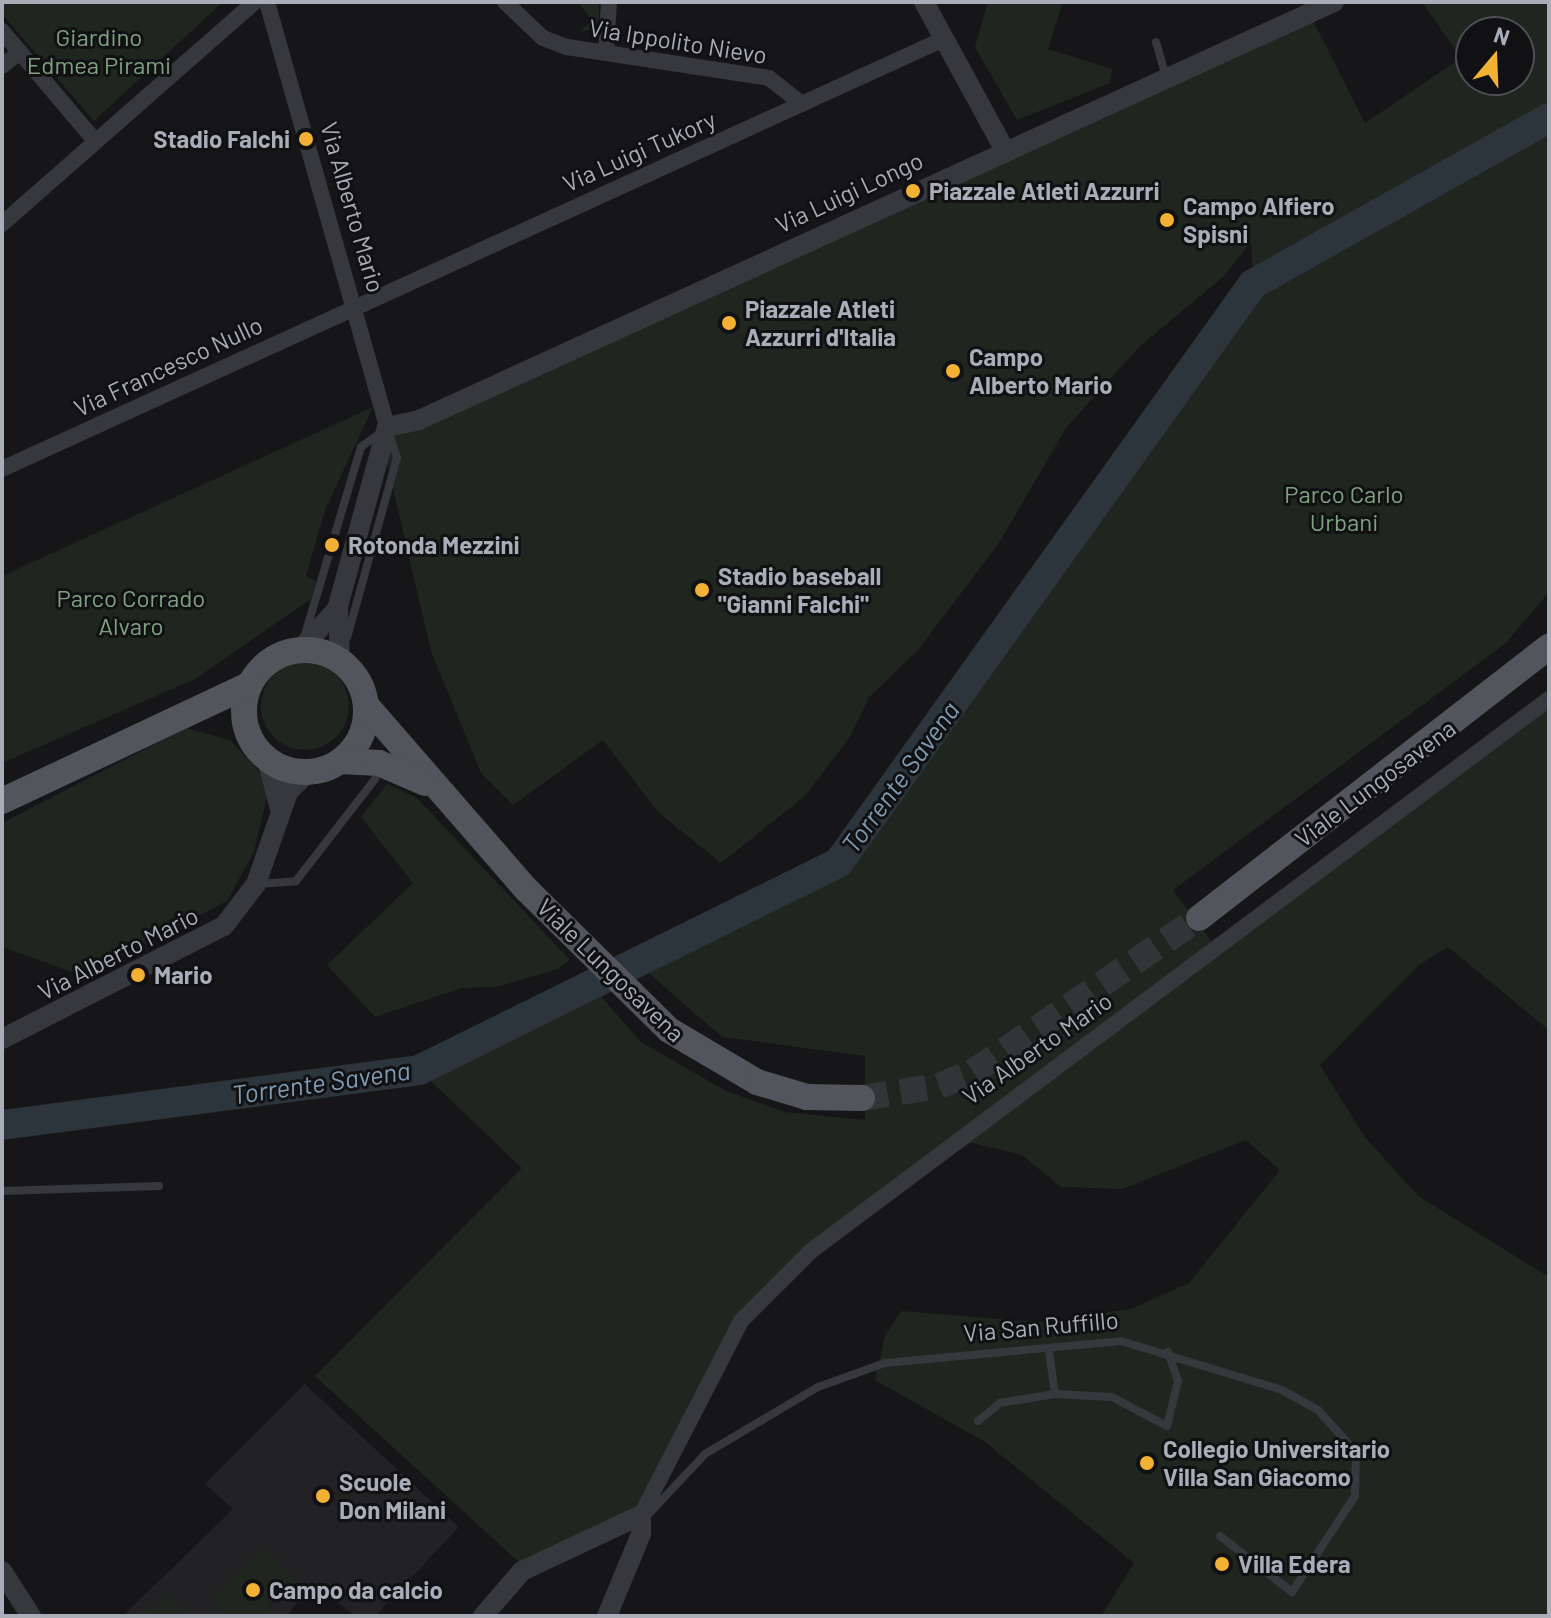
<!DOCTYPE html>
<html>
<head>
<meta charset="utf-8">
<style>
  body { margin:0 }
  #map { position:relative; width:1551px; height:1618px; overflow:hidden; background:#161618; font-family:Barlow,sans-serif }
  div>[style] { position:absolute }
  .built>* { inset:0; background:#222225 }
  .green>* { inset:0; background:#1e261f }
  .round { border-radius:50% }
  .river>* { height:30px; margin:-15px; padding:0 15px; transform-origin:15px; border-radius:15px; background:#2c353c }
  .primary-tunnel>* { height:26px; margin-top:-13px; transform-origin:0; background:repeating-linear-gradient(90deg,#333438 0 26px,transparent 0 39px) }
  .service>* { height:8px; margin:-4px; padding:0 4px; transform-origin:4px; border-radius:4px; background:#37383d }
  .minor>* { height:16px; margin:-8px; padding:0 8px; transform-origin:8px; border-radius:8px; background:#37383d }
  .tertiary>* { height:20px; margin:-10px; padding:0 10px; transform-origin:10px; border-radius:10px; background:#37383d }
  .primary>* { height:26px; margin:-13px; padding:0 13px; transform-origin:13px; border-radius:13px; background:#53555c }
  .primary>.ring { margin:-13px; padding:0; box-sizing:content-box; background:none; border:26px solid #53555c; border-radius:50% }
  .dots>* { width:22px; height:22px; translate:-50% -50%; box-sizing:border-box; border:4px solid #111113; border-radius:50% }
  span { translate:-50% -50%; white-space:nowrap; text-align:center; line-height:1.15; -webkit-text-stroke:6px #111113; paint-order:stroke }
  .park-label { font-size:24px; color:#7fa381 }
  .street-label { font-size:24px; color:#a8adb8 }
  .poi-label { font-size:24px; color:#a8adb8; font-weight:700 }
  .right { translate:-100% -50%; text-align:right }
  .left { translate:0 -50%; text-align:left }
  .water-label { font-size:26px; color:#7f9bb3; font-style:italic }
  .frame { position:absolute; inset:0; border:4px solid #a8adb8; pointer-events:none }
  .north { position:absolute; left:1455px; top:16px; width:80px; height:80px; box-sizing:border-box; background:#111113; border:2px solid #4d4f55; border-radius:50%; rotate:19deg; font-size:22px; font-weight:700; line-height:32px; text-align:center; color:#a8adb8 }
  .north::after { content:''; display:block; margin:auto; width:28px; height:36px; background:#f2b134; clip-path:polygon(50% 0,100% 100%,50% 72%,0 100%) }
</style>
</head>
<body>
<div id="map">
  <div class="built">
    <div style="clip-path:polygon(305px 1384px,459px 1527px,375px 1616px,355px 1616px,312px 1582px,287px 1616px,123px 1616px,233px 1509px,205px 1484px)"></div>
  </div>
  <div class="green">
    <div style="clip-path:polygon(2px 2px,223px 2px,94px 121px,2px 14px)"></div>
    <div style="clip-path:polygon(599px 2px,599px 28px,579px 32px,592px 21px,578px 2px)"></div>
    <div style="clip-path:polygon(988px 2px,1063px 2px,1048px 49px,1112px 69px,1110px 83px,1017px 120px,975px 47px)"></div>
    <div style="clip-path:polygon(evenodd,1422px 2px,1549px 2px,1549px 592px,1506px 643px,1173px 890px,1218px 950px,1549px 691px,1549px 1030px,1448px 947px,1419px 965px,1320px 1065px,1364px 1136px,1418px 1196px,1549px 1277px,1549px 1616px,1101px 1616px,1134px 1563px,985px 1442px,875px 1380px,885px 1336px,901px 1311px,1038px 1322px,1131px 1309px,1189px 1283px,1280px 1170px,1246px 1140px,1122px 1189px,1061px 1187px,1022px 1155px,972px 1143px,896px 1183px,741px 1321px,656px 1501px,521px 1564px,315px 1376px,522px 1168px,419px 1070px,592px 986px,641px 1042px,726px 1091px,785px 1112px,865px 1120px,865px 1056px,722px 1037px,636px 962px,839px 862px,1253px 284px,1251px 242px,1224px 276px,1139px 347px,1066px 428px,999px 543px,918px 650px,869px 697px,850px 737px,805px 796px,721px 863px,658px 812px,603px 740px,513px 805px,481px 773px,431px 651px,380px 433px,1305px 5px,1365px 123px,1461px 58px,1422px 2px,1471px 32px,1519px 32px,1519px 80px,1471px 80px,1471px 32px)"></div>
    <div style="clip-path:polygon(373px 407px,325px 510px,306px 576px,316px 581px,311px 599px,195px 679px,2px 763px,2px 576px)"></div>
    <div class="round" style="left:261px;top:662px;width:88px;height:88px"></div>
    <div style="clip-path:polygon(186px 728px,230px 740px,263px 775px,268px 792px,254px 852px,227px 901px,83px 976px,2px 947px,2px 823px)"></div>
    <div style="clip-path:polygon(387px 784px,417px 798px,570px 960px,558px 969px,496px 987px,462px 988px,375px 1017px,327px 965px,413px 883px,361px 817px)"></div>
    <div style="clip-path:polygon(263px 1547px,296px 1580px,261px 1616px,227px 1616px,210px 1599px)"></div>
    <div style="clip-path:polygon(167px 1593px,190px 1616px,143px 1616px)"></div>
  </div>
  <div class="river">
    <div style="left:2px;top:1125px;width:421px;rotate:-7.5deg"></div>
    <div style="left:419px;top:1070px;width:469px;rotate:-26.3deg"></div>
    <div style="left:839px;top:862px;width:711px;rotate:-54.39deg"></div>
    <div style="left:1253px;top:284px;width:339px;rotate:-29.3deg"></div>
  </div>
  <div class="primary-tunnel">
    <div style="left:862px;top:1098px;width:78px;rotate:-8.9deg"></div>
    <div style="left:939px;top:1086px;width:37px;rotate:-22deg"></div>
    <div style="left:973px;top:1072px;width:273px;rotate:-34.3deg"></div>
  </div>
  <div class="service">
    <div style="left:1156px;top:42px;width:36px;rotate:74deg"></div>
    <div style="left:304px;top:638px;width:199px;rotate:-73.4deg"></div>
    <div style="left:361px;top:447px;width:24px;rotate:-36deg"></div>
    <div style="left:347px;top:638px;width:187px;rotate:-74.5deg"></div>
    <div style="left:397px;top:458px;width:23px;rotate:-108deg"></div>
    <div style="left:257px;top:884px;width:39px;rotate:-4deg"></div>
    <div style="left:296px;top:881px;width:130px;rotate:-52.2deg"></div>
    <div style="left:2px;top:1191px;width:157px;rotate:-1.8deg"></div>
    <div style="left:1055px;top:1394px;width:57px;rotate:3deg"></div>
    <div style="left:1112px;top:1397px;width:62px;rotate:27.8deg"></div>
    <div style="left:1167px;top:1426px;width:46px;rotate:-76.3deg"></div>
    <div style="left:1178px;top:1381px;width:31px;rotate:-109deg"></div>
    <div style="left:978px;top:1421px;width:28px;rotate:-39deg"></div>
    <div style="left:1000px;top:1403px;width:56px;rotate:-9.3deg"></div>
    <div style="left:1055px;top:1394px;width:42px;rotate:-98.1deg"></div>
    <div style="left:644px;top:1519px;width:89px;rotate:-46.8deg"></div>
    <div style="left:705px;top:1454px;width:131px;rotate:-30.7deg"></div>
    <div style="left:818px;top:1387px;width:71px;rotate:-19.7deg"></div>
    <div style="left:885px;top:1363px;width:237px;rotate:-5.3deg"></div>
    <div style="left:1121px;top:1341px;width:168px;rotate:16.9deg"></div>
    <div style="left:1282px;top:1390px;width:41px;rotate:29.1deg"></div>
    <div style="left:1318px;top:1410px;width:57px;rotate:47.9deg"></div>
    <div style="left:1356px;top:1452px;width:44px;rotate:91.3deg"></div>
    <div style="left:1355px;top:1496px;width:115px;rotate:123.3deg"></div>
    <div style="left:1292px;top:1592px;width:91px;rotate:-142.1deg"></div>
  </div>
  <div class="minor">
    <div style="left:267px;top:2px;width:442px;rotate:74.2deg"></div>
    <div style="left:505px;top:2px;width:52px;rotate:43.5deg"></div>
    <div style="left:543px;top:38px;width:26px;rotate:21deg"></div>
    <div style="left:567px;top:47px;width:204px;rotate:8.7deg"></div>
    <div style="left:769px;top:78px;width:42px;rotate:38.2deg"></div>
    <div style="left:2px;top:31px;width:145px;rotate:49.7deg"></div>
    <div style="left:606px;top:52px;width:50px;rotate:-86.6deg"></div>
    <div style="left:2px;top:66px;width:23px;rotate:-38deg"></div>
    <div style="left:2px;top:224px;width:337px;rotate:-41.3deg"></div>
    <div style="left:2px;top:469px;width:1036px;rotate:-24.54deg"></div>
    <div style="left:641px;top:1515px;width:218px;rotate:-62.7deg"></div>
    <div style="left:741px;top:1321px;width:99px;rotate:-45deg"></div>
    <div style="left:811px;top:1251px;width:922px;rotate:-36.8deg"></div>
  </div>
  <div class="tertiary">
    <div style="left:924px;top:2px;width:167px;rotate:61.4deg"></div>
    <div style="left:300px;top:650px;width:54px;rotate:-48deg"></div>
    <div style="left:340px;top:661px;width:55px;rotate:-92.1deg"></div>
    <div style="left:338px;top:606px;width:186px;rotate:-74.7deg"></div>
    <div style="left:387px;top:427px;width:33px;rotate:-12deg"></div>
    <div style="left:419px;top:420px;width:1006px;rotate:-24.55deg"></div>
    <div style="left:267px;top:759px;width:52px;rotate:75.4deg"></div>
    <div style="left:2px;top:1039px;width:249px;rotate:-27deg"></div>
    <div style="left:224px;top:926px;width:53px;rotate:-52.7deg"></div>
    <div style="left:256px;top:884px;width:97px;rotate:-70.8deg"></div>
    <div style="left:288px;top:792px;width:28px;rotate:-45deg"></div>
    <div style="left:2px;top:1571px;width:54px;rotate:57.2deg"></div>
    <div style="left:483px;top:1616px;width:60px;rotate:-49.1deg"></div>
    <div style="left:522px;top:1571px;width:132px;rotate:-25.2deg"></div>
    <div style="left:641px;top:1515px;width:19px;rotate:90deg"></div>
    <div style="left:641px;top:1534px;width:89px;rotate:112.5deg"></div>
  </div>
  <div class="primary">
    <div class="ring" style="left:244px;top:650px;width:96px;height:96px"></div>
    <div style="left:366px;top:705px;width:245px;rotate:49deg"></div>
    <div style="left:527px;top:890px;width:199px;rotate:44.6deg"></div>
    <div style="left:669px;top:1030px;width:102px;rotate:30.6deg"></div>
    <div style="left:757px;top:1082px;width:52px;rotate:16.7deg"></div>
    <div style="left:807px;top:1097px;width:55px;rotate:1deg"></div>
    <div style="left:341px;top:761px;width:38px;rotate:3deg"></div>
    <div style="left:379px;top:763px;width:50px;rotate:23.5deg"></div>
    <div style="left:2px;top:801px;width:273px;rotate:-25.2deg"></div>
    <div style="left:1199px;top:918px;width:443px;rotate:-37.8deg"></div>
  </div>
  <div class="dots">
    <div style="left:306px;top:139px;background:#f2b134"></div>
    <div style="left:913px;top:191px;background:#f2b134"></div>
    <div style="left:1167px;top:220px;background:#f2b134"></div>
    <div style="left:729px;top:323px;background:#f2b134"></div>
    <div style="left:953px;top:371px;background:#f2b134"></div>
    <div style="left:332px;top:545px;background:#f2b134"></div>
    <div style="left:702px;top:590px;background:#f2b134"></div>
    <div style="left:138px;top:975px;background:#f2b134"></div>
    <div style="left:1147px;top:1463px;background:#f2b134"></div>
    <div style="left:323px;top:1496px;background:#f2b134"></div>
    <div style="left:1222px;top:1564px;background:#f2b134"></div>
    <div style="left:253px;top:1590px;background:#f2b134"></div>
  </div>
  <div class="park-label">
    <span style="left:99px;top:51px">Giardino<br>Edmea Pirami</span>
    <span style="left:1344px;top:508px">Parco Carlo<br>Urbani</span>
    <span style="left:131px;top:612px">Parco Corrado<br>Alvaro</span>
  </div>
  <div class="street-label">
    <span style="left:678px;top:41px;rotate:9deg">Via Ippolito Nievo</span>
    <span style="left:639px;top:151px;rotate:-24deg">Via Luigi Tukory</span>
    <span style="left:849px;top:192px;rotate:-25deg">Via Luigi Longo</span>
    <span style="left:353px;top:207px;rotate:74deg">Via Alberto Mario</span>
    <span style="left:168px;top:366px;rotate:-25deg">Via Francesco Nullo</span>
    <span style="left:1375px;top:783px;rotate:-37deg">Viale Lungosavena</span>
    <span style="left:118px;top:953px;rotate:-27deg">Via Alberto Mario</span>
    <span style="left:611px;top:970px;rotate:44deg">Viale Lungosavena</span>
    <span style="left:1037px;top:1048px;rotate:-35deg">Via Alberto Mario</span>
    <span style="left:1041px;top:1326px;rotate:-5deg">Via San Ruffillo</span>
  </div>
  <div class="poi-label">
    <span class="right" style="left:290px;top:139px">Stadio Falchi</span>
    <span class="left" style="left:929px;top:191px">Piazzale Atleti Azzurri</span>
    <span class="left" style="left:1183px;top:220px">Campo Alfiero<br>Spisni</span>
    <span class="left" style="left:745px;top:323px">Piazzale Atleti<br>Azzurri d'Italia</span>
    <span class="left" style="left:969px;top:371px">Campo<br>Alberto Mario</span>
    <span class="left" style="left:348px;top:545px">Rotonda Mezzini</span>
    <span class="left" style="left:718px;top:590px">Stadio baseball<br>"Gianni Falchi"</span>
    <span class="left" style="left:154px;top:975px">Mario</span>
    <span class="left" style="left:1163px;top:1463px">Collegio Universitario<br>Villa San Giacomo</span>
    <span class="left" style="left:339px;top:1496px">Scuole<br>Don Milani</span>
    <span class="left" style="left:1238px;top:1564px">Villa Edera</span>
    <span class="left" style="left:269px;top:1590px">Campo da calcio</span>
  </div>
  <div class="water-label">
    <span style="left:900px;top:777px;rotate:-54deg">Torrente Savena</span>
    <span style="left:321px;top:1082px;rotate:-8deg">Torrente Savena</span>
  </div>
  <div class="frame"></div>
  <div class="north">N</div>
</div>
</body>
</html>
